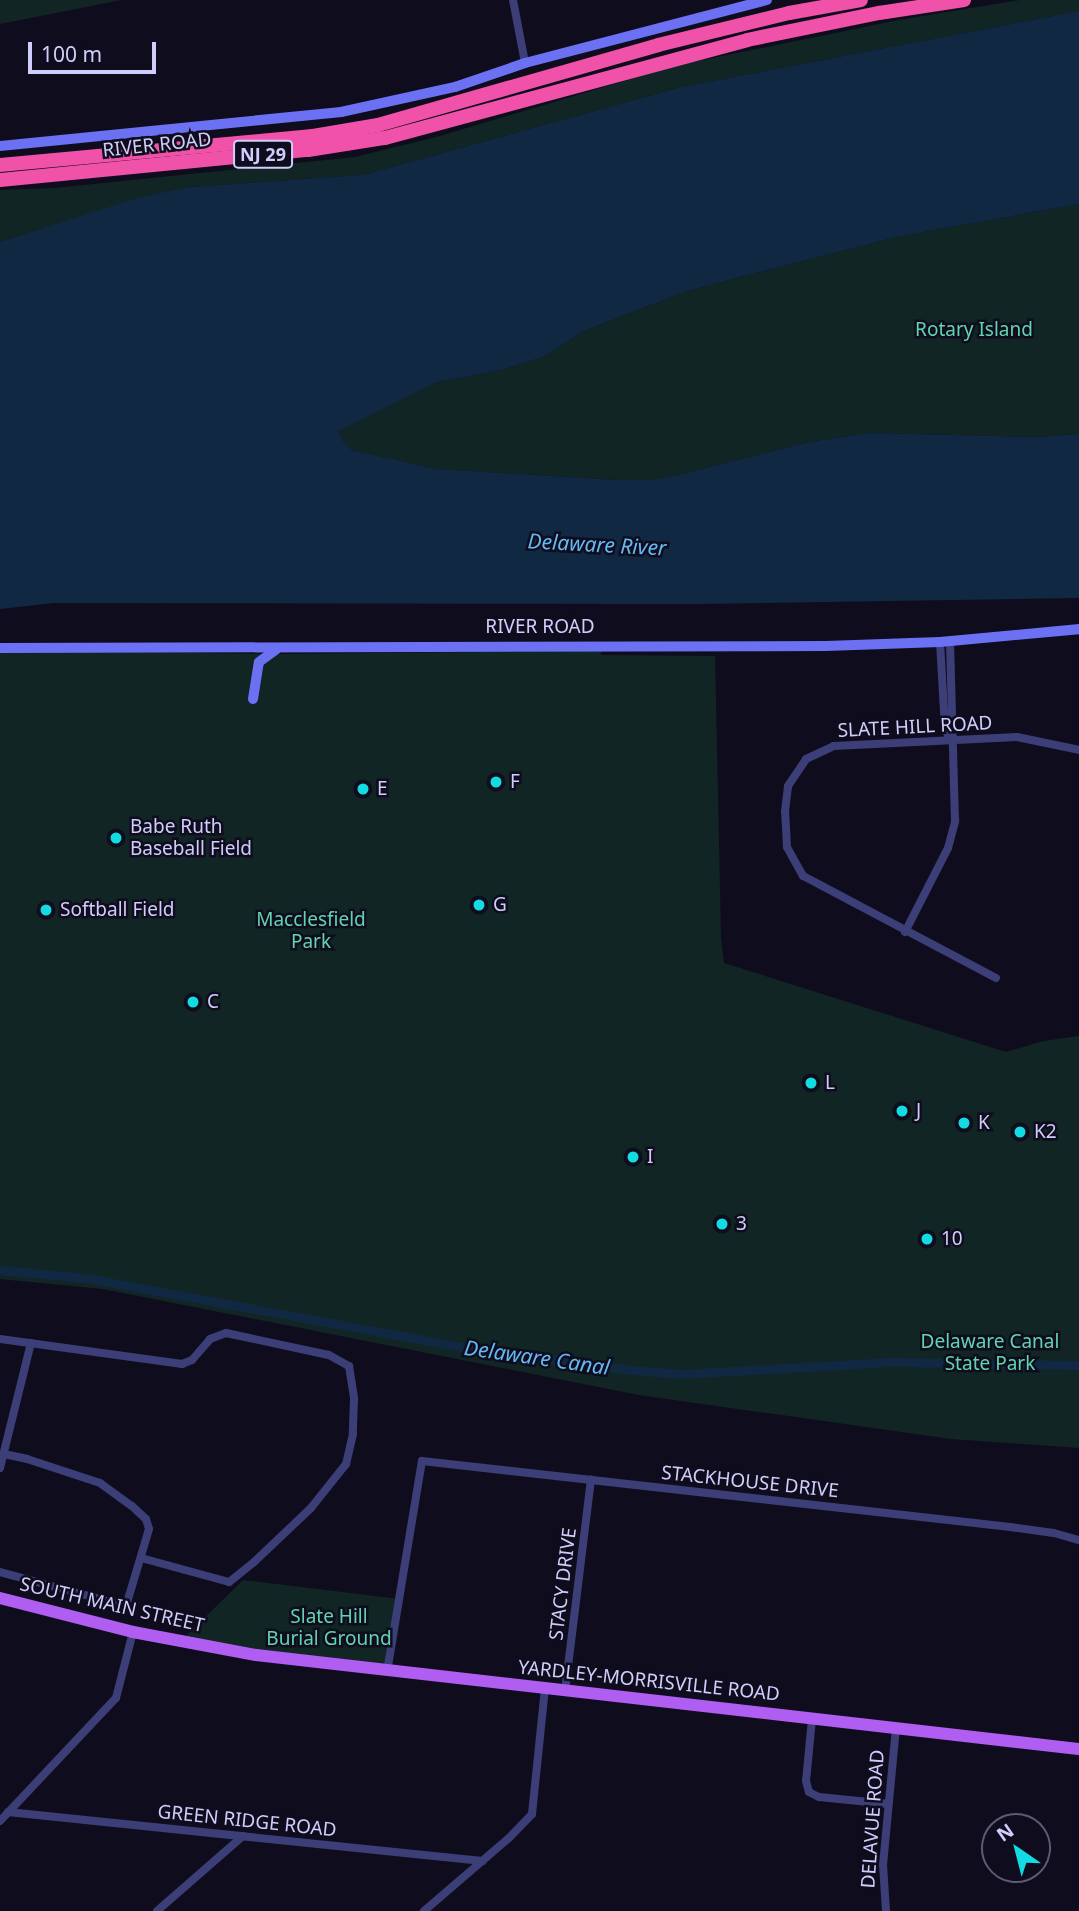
<!DOCTYPE html>
<html>
<head>
<meta charset="utf-8">
<style>
  body { margin:0 }
  #map { position:relative; width:1079px; height:1911px; overflow:hidden; background:#0f0d1d; font-family:"Noto Sans",sans-serif }
  div>[style] { position:absolute }
  .green>* { inset:0; background:#112624 }
  .water>* { inset:0; background:#112842 }
  .canal>* { height:9px; margin:-4.5px; padding:0 4.5px; transform-origin:4.5px; border-radius:4.5px; background:#112842 }
  .street>* { height:8px; margin:-4px; padding:0 4px; transform-origin:4px; border-radius:4px; background:#3c3e78 }
  .secondary>* { height:10px; margin:-5px; padding:0 5px; transform-origin:5px; border-radius:5px; background:#6c71f3 }
  .primary>* { height:12px; margin:-6px; padding:0 6px; transform-origin:6px; border-radius:6px; background:#b05df2 }
  .highway>* { height:14px; margin:-7px; padding:0 7px; transform-origin:7px; border-radius:7px; background:#f152a9 }
  .dots>* { width:19px; height:19px; translate:-50% -50%; box-sizing:border-box; border:4px solid #0f0d1d; border-radius:50% }
  span { translate:-50% -50%; white-space:nowrap; text-align:center; line-height:1.15; -webkit-text-stroke:5px #0f0d1d; paint-order:stroke }
  .shield-label span { padding:2px 5px; background:#0f0d1d; border:2px solid; border-radius:5px; -webkit-text-stroke-width:0 }
  .shield-label { font-size:18px; color:#cfcdfb; font-weight:700 }
  .street-label { font-size:19px; color:#cfcdfb }
  .park-label { font-size:19px; color:#60d4af }
  .poi-label { font-size:19px; color:#cfcdfb }
  .left { translate:0 -50%; text-align:left }
  .water-label { font-size:21px; color:#63baf3; font-style:italic }
  .north { position:absolute; left:981px; top:1813px; width:70px; height:70px; box-sizing:border-box; background:#0f0d1d; border:2px solid #5c5a76; border-radius:50%; rotate:325deg; font-size:19px; font-weight:700; line-height:28px; text-align:center; color:#cfcdfb }
  .north::after { content:''; display:block; margin:auto; width:24px; height:32px; background:#12dbe2; clip-path:polygon(50% 0,100% 100%,50% 72%,0 100%) }
  .scale { position:absolute; left:28px; top:42px; width:128px; height:32px; box-sizing:border-box; border:4px solid #cfcdfb; border-top:0; padding-left:9px; font-size:21px; line-height:24px; white-space:nowrap; color:#cfcdfb; -webkit-text-stroke:5px #0f0d1d; paint-order:stroke }
</style>
</head>
<body>
<div id="map">
  <div class="green">
    <div style="clip-path:polygon(0 0,121px 0,0 24px)"></div>
    <div style="clip-path:polygon(1020px 0,1079px 0,1079px 11px,681px 87px,363px 175px,190px 187px,137px 199px,0 242px,0 190px,55px 188px,355px 157px,440px 136px,678px 65px,899px 20px)"></div>
    <div style="clip-path:polygon(1079px 204px,1079px 434px,1035px 437px,868px 433px,809px 442px,682px 474px,652px 480px,616px 480px,437px 469px,352px 450px,343px 441px,339px 431px,435px 383px,501px 370px,543px 357px,584px 331px,687px 291px,896px 237px)"></div>
    <div style="clip-path:polygon(0 651px,278px 654px,601px 651px,601px 655px,715px 656px,721px 938px,724px 963px,1006px 1052px,1044px 1041px,1079px 1036px,1079px 1448px,951px 1439px,639px 1395px,103px 1289px,0 1279px)"></div>
    <div style="clip-path:polygon(243px 1580px,399px 1599px,387px 1672px,179px 1643px)"></div>
  </div>
  <div class="water">
    <div style="clip-path:polygon(1079px 11px,1079px 204px,896px 237px,687px 291px,584px 331px,543px 357px,501px 370px,435px 383px,339px 431px,343px 441px,352px 450px,437px 469px,616px 480px,652px 480px,682px 474px,809px 442px,868px 433px,1035px 437px,1079px 434px,1079px 598px,697px 604px,54px 603px,0 609px,0 242px,137px 198px,190px 187px,363px 175px,681px 87px)"></div>
  </div>
  <div class="canal">
    <div style="left:0;top:1270px;width:86px;rotate:5.3deg"></div>
    <div style="left:86px;top:1278px;width:388px;rotate:10.4deg"></div>
    <div style="left:468px;top:1348px;width:164px;rotate:7.7deg"></div>
    <div style="left:631px;top:1370px;width:51px;rotate:4.5deg"></div>
    <div style="left:682px;top:1374px;width:208px;rotate:-3.3deg"></div>
    <div style="left:890px;top:1362px;width:189px;rotate:0.9deg"></div>
  </div>
  <div class="street">
    <div style="left:513px;top:0;width:64px;rotate:79.2deg"></div>
    <div style="left:940px;top:642px;width:87px;rotate:86.7deg"></div>
    <div style="left:945px;top:729px;width:13px;rotate:63deg"></div>
    <div style="left:905px;top:932px;width:94px;rotate:-62.9deg"></div>
    <div style="left:948px;top:848px;width:28px;rotate:-75deg"></div>
    <div style="left:955px;top:821px;width:180px;rotate:-91.6deg"></div>
    <div style="left:996px;top:978px;width:218px;rotate:-152.1deg"></div>
    <div style="left:803px;top:876px;width:33px;rotate:-119deg"></div>
    <div style="left:787px;top:847px;width:36px;rotate:-93deg"></div>
    <div style="left:785px;top:811px;width:25px;rotate:-83deg"></div>
    <div style="left:788px;top:786px;width:32px;rotate:-56deg"></div>
    <div style="left:806px;top:759px;width:31px;rotate:-25deg"></div>
    <div style="left:834px;top:746px;width:183px;rotate:-2.8deg"></div>
    <div style="left:1017px;top:737px;width:63px;rotate:11.8deg"></div>
    <div style="left:0;top:1339px;width:184px;rotate:7.8deg"></div>
    <div style="left:182px;top:1364px;width:11px;rotate:-22deg"></div>
    <div style="left:192px;top:1360px;width:28px;rotate:-49deg"></div>
    <div style="left:210px;top:1339px;width:17px;rotate:-21deg"></div>
    <div style="left:226px;top:1333px;width:105px;rotate:12.1deg"></div>
    <div style="left:329px;top:1355px;width:23px;rotate:29deg"></div>
    <div style="left:349px;top:1366px;width:33px;rotate:81deg"></div>
    <div style="left:354px;top:1399px;width:35px;rotate:92deg"></div>
    <div style="left:353px;top:1434px;width:31px;rotate:103deg"></div>
    <div style="left:346px;top:1464px;width:56px;rotate:128.5deg"></div>
    <div style="left:311px;top:1508px;width:79px;rotate:136.5deg"></div>
    <div style="left:254px;top:1562px;width:32px;rotate:141deg"></div>
    <div style="left:229px;top:1582px;width:91px;rotate:-164.7deg"></div>
    <div style="left:0;top:1457px;width:5px;rotate:-37deg"></div>
    <div style="left:4px;top:1454px;width:24px;rotate:12deg"></div>
    <div style="left:27px;top:1459px;width:77px;rotate:18.2deg"></div>
    <div style="left:100px;top:1483px;width:39px;rotate:36deg"></div>
    <div style="left:132px;top:1506px;width:19px;rotate:43deg"></div>
    <div style="left:146px;top:1519px;width:10px;rotate:73deg"></div>
    <div style="left:149px;top:1529px;width:80px;rotate:106.6deg"></div>
    <div style="left:126px;top:1606px;width:131px;rotate:-164.9deg"></div>
    <div style="left:0;top:1468px;width:129px;rotate:-76.1deg"></div>
    <div style="left:387px;top:1672px;width:214px;rotate:-80.6deg"></div>
    <div style="left:422px;top:1461px;width:592px;rotate:6.4deg"></div>
    <div style="left:1010px;top:1527px;width:44px;rotate:7.8deg"></div>
    <div style="left:1054px;top:1533px;width:26px;rotate:16deg"></div>
    <div style="left:565px;top:1691px;width:213px;rotate:-83deg"></div>
    <div style="left:812px;top:1719px;width:62px;rotate:95.5deg"></div>
    <div style="left:806px;top:1781px;width:11px;rotate:75deg"></div>
    <div style="left:809px;top:1792px;width:11px;rotate:27deg"></div>
    <div style="left:819px;top:1797px;width:70px;rotate:5.7deg"></div>
    <div style="left:8px;top:1812px;width:477px;rotate:5.9deg"></div>
    <div style="left:0;top:1821px;width:169px;rotate:-46.7deg"></div>
    <div style="left:116px;top:1698px;width:68px;rotate:-75.6deg"></div>
    <div style="left:157px;top:1911px;width:114px;rotate:-41.1deg"></div>
    <div style="left:424px;top:1911px;width:112px;rotate:-40.7deg"></div>
    <div style="left:509px;top:1838px;width:33px;rotate:-46deg"></div>
    <div style="left:532px;top:1814px;width:126px;rotate:-84.1deg"></div>
    <div style="left:886px;top:1911px;width:46px;rotate:-93.7deg"></div>
    <div style="left:883px;top:1865px;width:138px;rotate:-84.6deg"></div>
  </div>
  <div class="secondary">
    <div style="left:0;top:146px;width:343px;rotate:-5.7deg"></div>
    <div style="left:341px;top:112px;width:117px;rotate:-12.4deg"></div>
    <div style="left:455px;top:87px;width:74px;rotate:-18.9deg"></div>
    <div style="left:525px;top:63px;width:250px;rotate:-14.6deg"></div>
    <div style="left:0;top:648px;width:826px;rotate:-0.14deg"></div>
    <div style="left:826px;top:646px;width:114px;rotate:-2deg"></div>
    <div style="left:940px;top:642px;width:140px;rotate:-5.3deg"></div>
    <div style="left:253px;top:699px;width:37px;rotate:-81deg"></div>
    <div style="left:259px;top:662px;width:22px;rotate:-36deg"></div>
  </div>
  <div class="primary">
    <div style="left:0;top:1598px;width:137px;rotate:14.3deg"></div>
    <div style="left:133px;top:1632px;width:125px;rotate:10.6deg"></div>
    <div style="left:256px;top:1655px;width:828px;rotate:6.52deg"></div>
  </div>
  <div class="highway">
    <div style="left:0;top:165px;width:314px;rotate:-5.3deg"></div>
    <div style="left:313px;top:136px;width:66px;rotate:-9.6deg"></div>
    <div style="left:378px;top:125px;width:291px;rotate:-15.9deg"></div>
    <div style="left:658px;top:45px;width:135px;rotate:-13.7deg"></div>
    <div style="left:789px;top:13px;width:73px;rotate:-10.2deg"></div>
    <div style="left:0;top:180px;width:309px;rotate:-5.6deg"></div>
    <div style="left:308px;top:150px;width:78px;rotate:-8.9deg"></div>
    <div style="left:385px;top:138px;width:375px;rotate:-15.1deg"></div>
    <div style="left:747px;top:40px;width:135px;rotate:-11.6deg"></div>
    <div style="left:879px;top:13px;width:86px;rotate:-8.7deg"></div>
  </div>
  <div class="dots">
    <div style="left:496px;top:782px;background:#12dbe2"></div>
    <div style="left:363px;top:789px;background:#12dbe2"></div>
    <div style="left:116px;top:838px;background:#12dbe2"></div>
    <div style="left:479px;top:905px;background:#12dbe2"></div>
    <div style="left:46px;top:910px;background:#12dbe2"></div>
    <div style="left:193px;top:1002px;background:#12dbe2"></div>
    <div style="left:811px;top:1083px;background:#12dbe2"></div>
    <div style="left:902px;top:1111px;background:#12dbe2"></div>
    <div style="left:964px;top:1123px;background:#12dbe2"></div>
    <div style="left:1020px;top:1132px;background:#12dbe2"></div>
    <div style="left:633px;top:1157px;background:#12dbe2"></div>
    <div style="left:722px;top:1224px;background:#12dbe2"></div>
    <div style="left:927px;top:1239px;background:#12dbe2"></div>
  </div>
  <div class="shield-label">
    <span style="left:263px;top:154px">NJ 29</span>
  </div>
  <div class="street-label">
    <span style="left:157px;top:145px;rotate:-6deg">RIVER ROAD</span>
    <span style="left:540px;top:627px">RIVER ROAD</span>
    <span style="left:915px;top:727px;rotate:-3deg">SLATE HILL ROAD</span>
    <span style="left:750px;top:1482px;rotate:6deg">STACKHOUSE DRIVE</span>
    <span style="left:563px;top:1584px;rotate:-83deg">STACY DRIVE</span>
    <span style="left:112px;top:1605px;rotate:13deg">SOUTH MAIN STREET</span>
    <span style="left:649px;top:1681px;rotate:6deg">YARDLEY-MORRISVILLE ROAD</span>
    <span style="left:873px;top:1819px;rotate:-86deg">DELAVUE ROAD</span>
    <span style="left:247px;top:1821px;rotate:6deg">GREEN RIDGE ROAD</span>
  </div>
  <div class="park-label">
    <span style="left:974px;top:330px">Rotary Island</span>
    <span style="left:311px;top:931px">Macclesfield<br>Park</span>
    <span style="left:990px;top:1353px">Delaware Canal<br>State Park</span>
    <span style="left:329px;top:1628px">Slate Hill<br>Burial Ground</span>
  </div>
  <div class="poi-label">
    <span class="left" style="left:510px;top:782px">F</span>
    <span class="left" style="left:377px;top:789px">E</span>
    <span class="left" style="left:130px;top:838px">Babe Ruth<br>Baseball Field</span>
    <span class="left" style="left:493px;top:905px">G</span>
    <span class="left" style="left:60px;top:910px">Softball Field</span>
    <span class="left" style="left:207px;top:1002px">C</span>
    <span class="left" style="left:825px;top:1083px">L</span>
    <span class="left" style="left:916px;top:1111px">J</span>
    <span class="left" style="left:978px;top:1123px">K</span>
    <span class="left" style="left:1034px;top:1132px">K2</span>
    <span class="left" style="left:647px;top:1157px">I</span>
    <span class="left" style="left:736px;top:1224px">3</span>
    <span class="left" style="left:941px;top:1239px">10</span>
  </div>
  <div class="water-label">
    <span style="left:597px;top:544px;rotate:3deg">Delaware River</span>
    <span style="left:537px;top:1357px;rotate:8deg">Delaware Canal</span>
  </div>
  <div class="north">N</div>
  <div class="scale">100 m</div>
</div>
</body>
</html>
